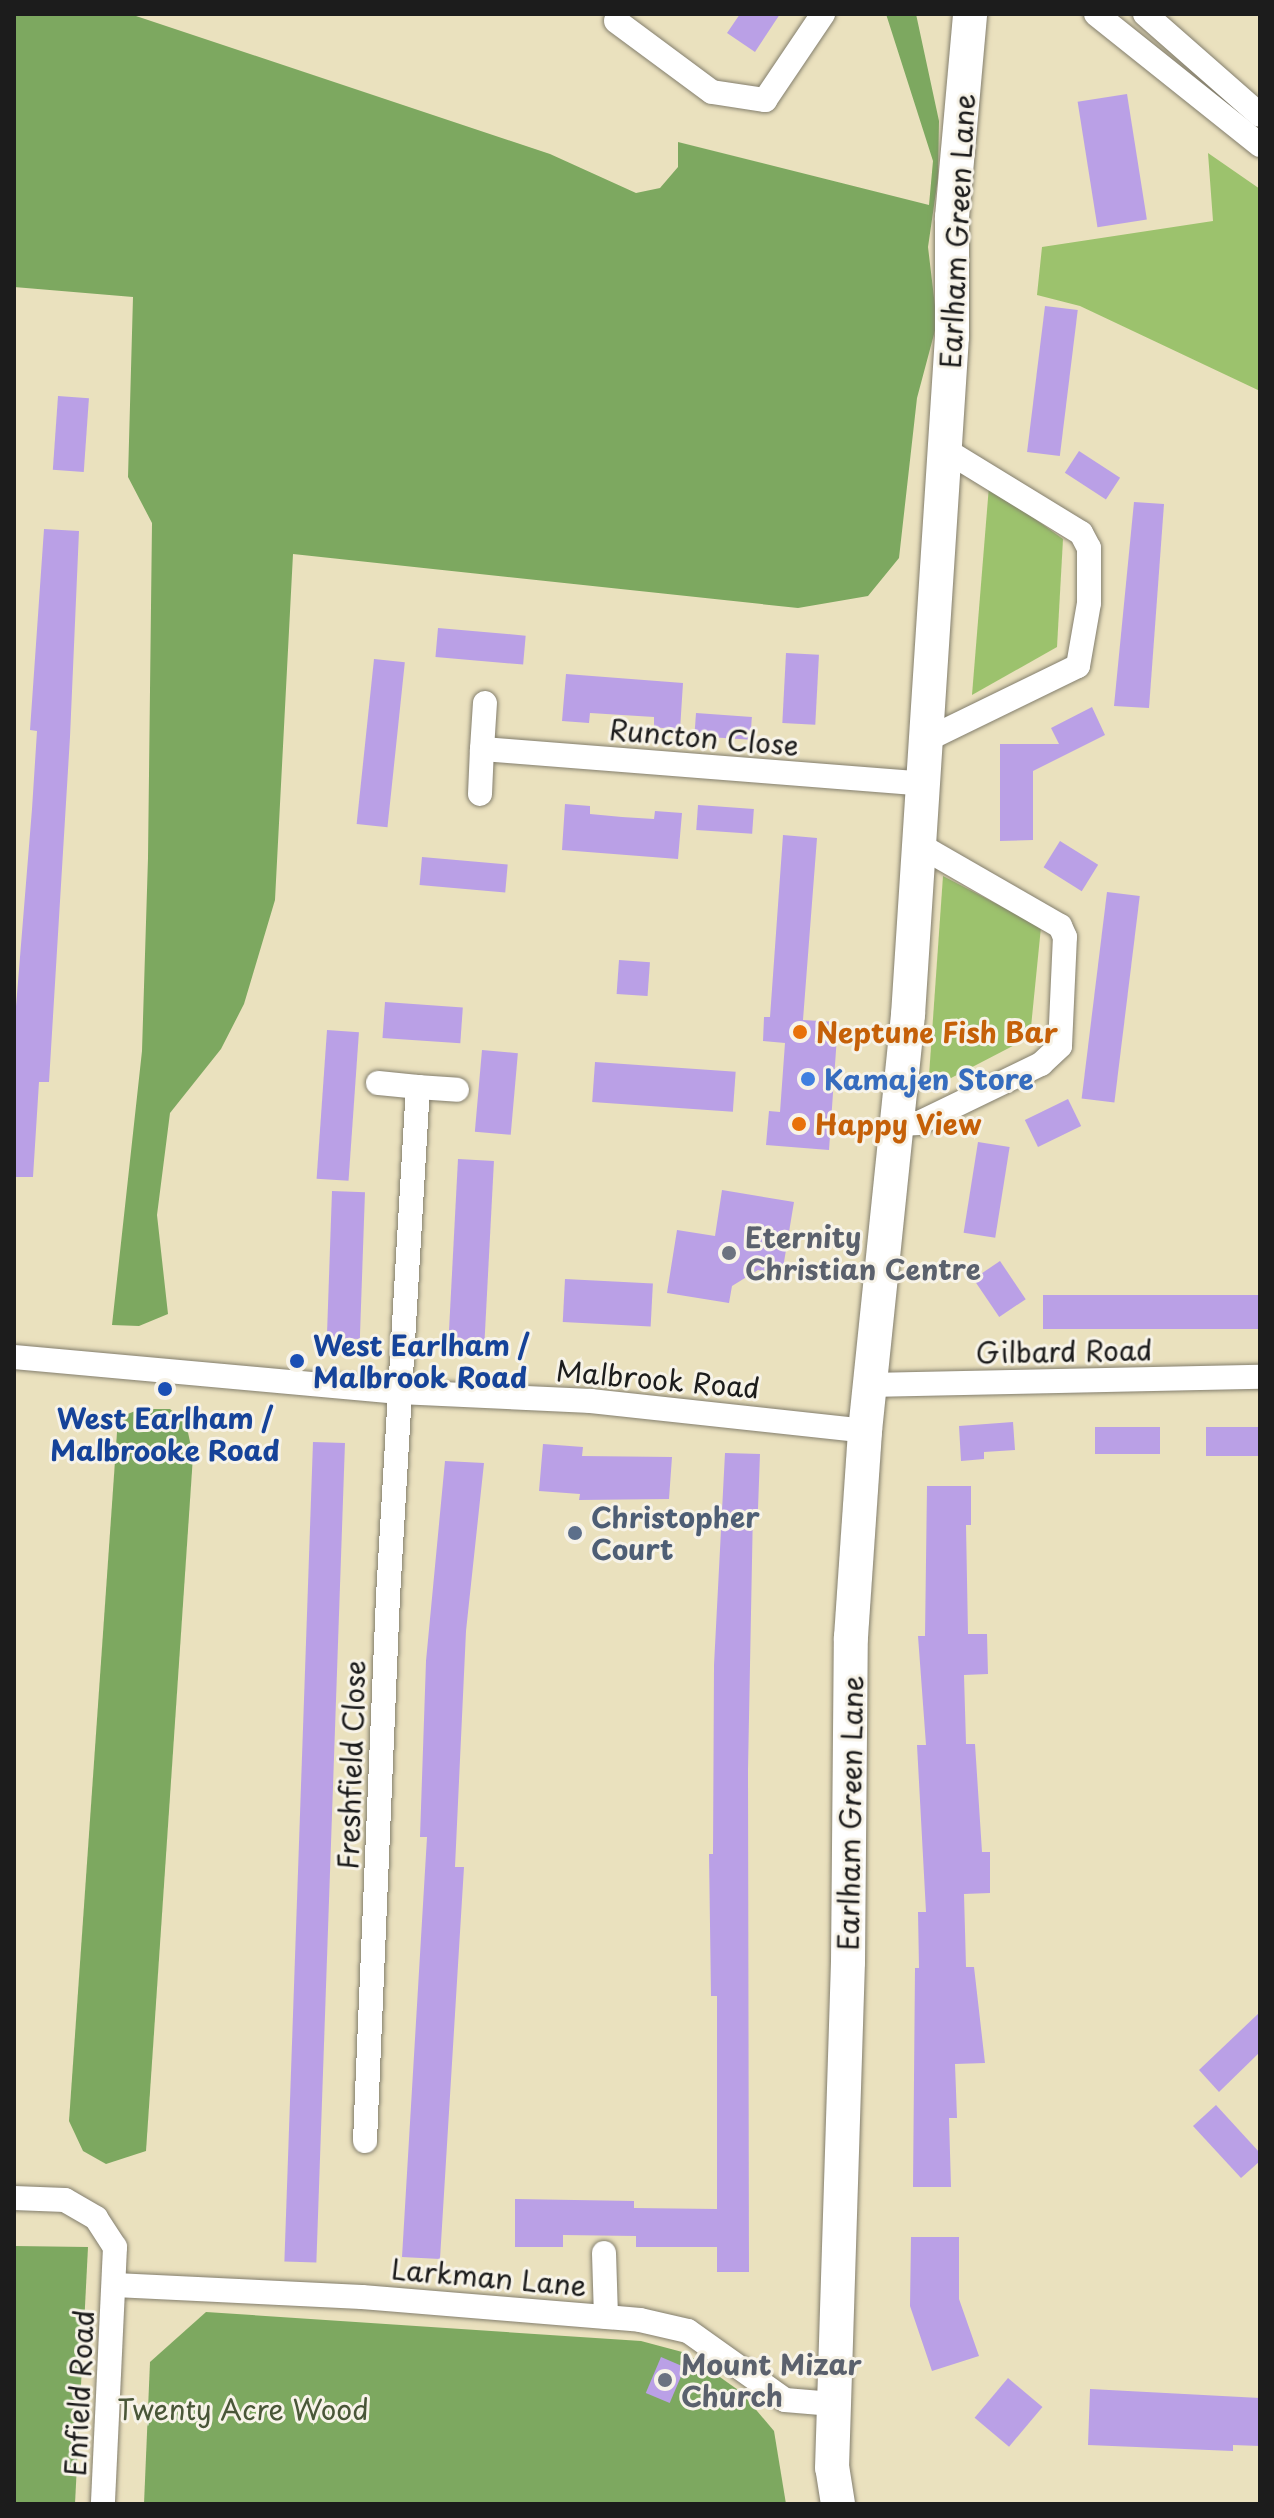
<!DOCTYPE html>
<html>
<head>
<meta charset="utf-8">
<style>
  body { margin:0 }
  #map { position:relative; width:1274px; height:2518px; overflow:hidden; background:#eae1be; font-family:"Playpen Sans",sans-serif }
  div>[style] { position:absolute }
  .green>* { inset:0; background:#9cc26d }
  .forest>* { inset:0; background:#7da860 }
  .building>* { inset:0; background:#baa0e6; transform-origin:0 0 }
  .roads { filter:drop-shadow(0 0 2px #837e6d) drop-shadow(0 0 2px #837e6d) }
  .street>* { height:24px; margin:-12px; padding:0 12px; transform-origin:12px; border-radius:12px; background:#fff }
  .secondary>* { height:34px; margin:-17px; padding:0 17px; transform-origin:17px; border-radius:17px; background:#fff }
  .dots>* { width:22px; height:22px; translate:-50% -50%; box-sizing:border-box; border:4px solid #f7f3e8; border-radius:50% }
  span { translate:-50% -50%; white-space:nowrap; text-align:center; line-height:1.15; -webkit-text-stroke:6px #f7f3e8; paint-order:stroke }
  .street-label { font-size:28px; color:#1c1c1c }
  .food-label { font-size:28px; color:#c56008; font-weight:700 }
  .left { translate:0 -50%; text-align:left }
  .shop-label { font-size:28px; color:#366cbe; font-weight:700 }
  .worship-label { font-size:28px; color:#5b616d; font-weight:700 }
  .transit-label { font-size:28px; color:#164399; font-weight:700 }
  .service-label { font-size:28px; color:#4e5e75; font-weight:700 }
  .park-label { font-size:28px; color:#495638 }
  .frame { position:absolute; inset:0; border:16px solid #1c1c1c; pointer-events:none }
</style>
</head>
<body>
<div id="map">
  <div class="green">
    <div style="clip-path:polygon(1208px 153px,1260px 189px,1260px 391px,1080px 306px,1037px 295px,1042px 247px,1213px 221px)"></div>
    <div style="clip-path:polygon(989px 486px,1063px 539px,1057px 647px,972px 695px)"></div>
    <div style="clip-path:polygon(943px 876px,1041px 927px,1030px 1037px,928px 1090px)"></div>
  </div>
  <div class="forest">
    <div style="clip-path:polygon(14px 14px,130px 14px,550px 154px,636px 193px,660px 188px,678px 167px,678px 142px,929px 205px,933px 161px,886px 14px,916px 14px,939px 121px,938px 178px,928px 247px,937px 323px,917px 398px,899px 558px,868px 596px,798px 608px,293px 554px,275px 900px,244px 1004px,221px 1049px,170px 1113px,157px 1215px,168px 1314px,139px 1326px,112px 1325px,142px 1051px,148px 858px,152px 523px,128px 477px,133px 297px,14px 287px)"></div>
    <div style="clip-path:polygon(140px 1409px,170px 1409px,186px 1423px,193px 1456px,146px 2151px,106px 2164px,83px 2151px,69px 2121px,118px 1418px)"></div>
    <div style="clip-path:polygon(14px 2246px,88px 2247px,75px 2504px,14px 2504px)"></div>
    <div style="clip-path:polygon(206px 2312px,641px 2341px,686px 2353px,741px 2392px,774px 2431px,786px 2504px,144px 2504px,150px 2362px)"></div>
  </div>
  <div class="building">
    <div style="clip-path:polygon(740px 14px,780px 14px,755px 52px,727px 33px)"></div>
    <div style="left:1127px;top:94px;width:127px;height:50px;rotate:81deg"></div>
    <div style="left:1045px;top:306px;width:33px;height:147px;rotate:7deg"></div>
    <div style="left:58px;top:396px;width:31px;height:74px;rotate:4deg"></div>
    <div style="left:1079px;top:451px;width:49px;height:26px;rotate:33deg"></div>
    <div style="clip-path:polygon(1134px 502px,1164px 504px,1149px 708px,1114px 706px)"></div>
    <div style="clip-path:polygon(44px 529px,79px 531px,70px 737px,49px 1082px,39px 1082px,33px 1177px,14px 1177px,14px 1031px,32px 809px,37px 731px,30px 730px)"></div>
    <div style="left:438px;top:628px;width:88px;height:29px;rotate:5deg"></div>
    <div style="left:786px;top:653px;width:33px;height:70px;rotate:3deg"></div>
    <div style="left:374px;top:659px;width:31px;height:166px;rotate:6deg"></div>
    <div style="clip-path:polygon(566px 674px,683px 683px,680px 730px,654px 727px,654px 717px,590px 713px,589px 723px,562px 721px)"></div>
    <div style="clip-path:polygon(1092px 707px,1105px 735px,1033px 771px,1033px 840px,1000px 841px,1000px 744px,1059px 744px,1051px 728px)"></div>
    <div style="left:696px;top:713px;width:56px;height:23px;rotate:4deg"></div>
    <div style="clip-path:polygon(565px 804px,590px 806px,590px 814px,622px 817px,654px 819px,655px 811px,682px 813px,678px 859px,562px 850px)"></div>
    <div style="left:698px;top:805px;width:56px;height:25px;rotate:4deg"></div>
    <div style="clip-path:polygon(783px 835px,817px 838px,803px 1020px,838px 1022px,829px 1150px,766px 1145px,769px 1111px,780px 1112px,785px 1043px,763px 1041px,764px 1017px,770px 1017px)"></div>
    <div style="left:1060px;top:841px;width:45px;height:31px;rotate:32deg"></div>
    <div style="left:422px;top:857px;width:86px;height:28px;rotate:5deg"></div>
    <div style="left:1107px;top:892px;width:33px;height:208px;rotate:7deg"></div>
    <div style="left:619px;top:960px;width:31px;height:34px;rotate:4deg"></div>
    <div style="left:385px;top:1002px;width:78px;height:36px;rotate:4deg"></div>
    <div style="left:327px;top:1030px;width:32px;height:149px;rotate:4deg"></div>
    <div style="left:482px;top:1050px;width:36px;height:82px;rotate:5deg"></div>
    <div style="left:595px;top:1062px;width:141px;height:40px;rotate:4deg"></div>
    <div style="left:1068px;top:1099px;width:30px;height:48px;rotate:64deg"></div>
    <div style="left:978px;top:1142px;width:32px;height:92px;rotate:9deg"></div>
    <div style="left:458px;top:1159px;width:36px;height:180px;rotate:3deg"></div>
    <div style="clip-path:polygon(722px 1190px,794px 1202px,782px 1274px,758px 1270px,732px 1286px,729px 1303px,667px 1293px,677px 1230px,715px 1236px)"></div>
    <div style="left:332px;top:1191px;width:33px;height:147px;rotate:2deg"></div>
    <div style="left:1000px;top:1261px;width:46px;height:32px;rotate:56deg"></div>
    <div style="left:565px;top:1279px;width:88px;height:43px;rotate:3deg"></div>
    <div style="left:1260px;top:1295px;width:34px;height:217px;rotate:90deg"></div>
    <div style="clip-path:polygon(1013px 1422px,1015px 1450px,984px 1452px,984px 1459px,961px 1461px,959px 1426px)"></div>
    <div style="left:1095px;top:1427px;width:65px;height:27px"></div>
    <div style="left:1260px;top:1427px;width:29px;height:54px;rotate:90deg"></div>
    <div style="left:313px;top:1442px;width:32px;height:820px;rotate:2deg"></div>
    <div style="clip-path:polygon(543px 1444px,583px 1447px,582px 1456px,672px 1457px,669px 1499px,579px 1500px,580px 1494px,539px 1491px)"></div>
    <div style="clip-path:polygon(725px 1453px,760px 1454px,758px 1509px,753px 1509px,748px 1770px,749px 2272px,717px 2272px,717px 2247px,636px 2247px,636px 2236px,563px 2235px,563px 2247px,515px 2247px,515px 2199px,634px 2201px,634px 2208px,717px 2209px,717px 1996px,711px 1996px,709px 1854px,713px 1854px,714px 1665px)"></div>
    <div style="clip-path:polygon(445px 1461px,484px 1463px,466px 1631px,455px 1867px,464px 1867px,440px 2259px,402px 2257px,427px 1837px,420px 1837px,426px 1661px)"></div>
    <div style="clip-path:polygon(927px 1486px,971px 1486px,971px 1525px,966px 1525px,968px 1634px,987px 1634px,988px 1674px,964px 1675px,966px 1744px,975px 1744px,982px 1852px,990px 1852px,990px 1893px,964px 1894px,966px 1967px,974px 1967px,985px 2063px,955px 2064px,957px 2118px,949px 2118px,951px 2187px,913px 2187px,915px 1968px,919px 1968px,918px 1912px,926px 1912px,917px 1745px,926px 1745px,918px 1636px,925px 1636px)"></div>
    <div style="clip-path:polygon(1260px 2012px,1260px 2052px,1219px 2092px,1199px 2070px)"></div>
    <div style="clip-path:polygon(1216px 2105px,1260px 2153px,1260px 2161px,1241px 2178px,1193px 2126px)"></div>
    <div style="clip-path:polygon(911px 2237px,959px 2237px,959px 2299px,979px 2356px,932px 2371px,910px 2306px)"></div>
    <div style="left:661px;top:2357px;width:26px;height:39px;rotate:23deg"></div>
    <div style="left:1008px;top:2378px;width:45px;height:52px;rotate:40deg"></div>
    <div style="clip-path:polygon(1090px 2389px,1260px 2398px,1260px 2446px,1233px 2445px,1233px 2451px,1088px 2445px)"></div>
  </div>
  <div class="roads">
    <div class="street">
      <div style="left:1096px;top:14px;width:210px;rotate:38.6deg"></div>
      <div style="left:1145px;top:14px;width:153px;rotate:41.3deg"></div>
      <div style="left:616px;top:21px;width:119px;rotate:36.5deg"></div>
      <div style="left:712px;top:92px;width:54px;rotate:8.6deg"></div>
      <div style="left:765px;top:100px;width:104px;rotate:-56deg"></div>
      <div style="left:926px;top:740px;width:169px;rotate:-26deg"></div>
      <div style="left:1078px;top:666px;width:64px;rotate:-80.1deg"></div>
      <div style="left:1089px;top:603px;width:55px;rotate:-90deg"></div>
      <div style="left:1089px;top:548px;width:17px;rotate:-118deg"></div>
      <div style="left:1081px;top:533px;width:161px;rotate:-148.5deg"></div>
      <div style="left:482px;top:749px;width:46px;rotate:-86.3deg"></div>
      <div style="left:480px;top:794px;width:45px;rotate:-87.5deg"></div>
      <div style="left:482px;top:749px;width:441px;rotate:4.5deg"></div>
      <div style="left:378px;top:1083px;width:40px;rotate:5.7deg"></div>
      <div style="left:899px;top:1124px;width:20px;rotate:-3deg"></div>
      <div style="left:919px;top:1123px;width:136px;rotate:-25.8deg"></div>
      <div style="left:1041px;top:1064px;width:26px;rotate:-43deg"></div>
      <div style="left:1060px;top:1046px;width:109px;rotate:-87.4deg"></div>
      <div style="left:1065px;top:937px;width:12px;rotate:-114deg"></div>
      <div style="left:1060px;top:926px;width:163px;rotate:-150.1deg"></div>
      <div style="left:14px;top:1357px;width:387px;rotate:5.2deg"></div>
      <div style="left:399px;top:1392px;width:192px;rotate:2.7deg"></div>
      <div style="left:591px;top:1401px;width:276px;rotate:6.2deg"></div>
      <div style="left:869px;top:1385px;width:391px;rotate:-1.2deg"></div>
      <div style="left:365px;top:2141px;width:545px;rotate:-87.58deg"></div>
      <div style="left:388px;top:1596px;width:510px;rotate:-86.63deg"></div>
      <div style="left:418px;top:1087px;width:39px;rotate:4deg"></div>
      <div style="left:14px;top:2198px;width:51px;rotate:2.2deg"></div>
      <div style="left:65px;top:2200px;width:36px;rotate:30deg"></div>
      <div style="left:96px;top:2218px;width:35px;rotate:57deg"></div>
      <div style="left:115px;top:2247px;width:257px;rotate:92.7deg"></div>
      <div style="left:604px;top:2253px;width:64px;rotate:88.2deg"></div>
      <div style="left:115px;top:2285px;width:247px;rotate:2.8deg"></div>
      <div style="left:362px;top:2297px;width:279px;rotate:4.7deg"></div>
      <div style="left:640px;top:2320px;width:49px;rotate:12.9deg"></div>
      <div style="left:688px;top:2331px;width:119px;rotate:35.4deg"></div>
      <div style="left:785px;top:2400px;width:48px;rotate:4.8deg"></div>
    </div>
    <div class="secondary">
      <div style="left:838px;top:2504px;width:36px;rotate:-99deg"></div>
      <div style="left:832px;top:2468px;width:506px;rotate:-88.19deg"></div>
      <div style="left:848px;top:1962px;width:325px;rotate:-89.5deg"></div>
      <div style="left:851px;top:1637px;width:206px;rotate:-86.1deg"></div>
      <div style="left:865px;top:1431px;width:418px;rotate:-84.1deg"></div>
      <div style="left:908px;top:1015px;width:679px;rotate:-86.29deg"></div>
      <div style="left:952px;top:337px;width:120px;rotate:-90deg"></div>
      <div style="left:952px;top:217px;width:204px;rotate:-84.9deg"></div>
    </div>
  </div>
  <div class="dots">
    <div style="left:800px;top:1032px;background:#e8710a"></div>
    <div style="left:808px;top:1079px;background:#3f7fe0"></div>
    <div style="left:799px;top:1124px;background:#e8710a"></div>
    <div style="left:729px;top:1253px;background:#6b7280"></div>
    <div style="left:297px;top:1361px;background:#1a4fb4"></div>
    <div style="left:165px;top:1389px;background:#1a4fb4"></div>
    <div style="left:575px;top:1533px;background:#5c6f8a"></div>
    <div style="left:665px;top:2380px;background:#6b7280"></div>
  </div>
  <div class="street-label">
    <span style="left:957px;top:231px;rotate:-87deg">Earlham Green Lane</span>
    <span style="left:704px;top:737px;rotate:5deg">Runcton Close</span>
    <span style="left:1064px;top:1351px;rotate:-1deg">Gilbard Road</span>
    <span style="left:658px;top:1379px;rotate:5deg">Malbrook Road</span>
    <span style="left:351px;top:1765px;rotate:-88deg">Freshfield Close</span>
    <span style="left:850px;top:1813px;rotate:-89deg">Earlham Green Lane</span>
    <span style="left:489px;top:2277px;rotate:5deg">Larkman Lane</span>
    <span style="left:79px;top:2393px;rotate:-87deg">Enfield Road</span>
  </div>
  <div class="food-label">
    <span class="left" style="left:816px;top:1032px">Neptune Fish Bar</span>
    <span class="left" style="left:815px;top:1124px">Happy View</span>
  </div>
  <div class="shop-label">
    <span class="left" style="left:824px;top:1079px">Kamajen Store</span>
  </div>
  <div class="worship-label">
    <span class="left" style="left:745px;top:1253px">Eternity<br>Christian Centre</span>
    <span class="left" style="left:681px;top:2380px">Mount Mizar<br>Church</span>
  </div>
  <div class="transit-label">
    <span class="left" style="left:313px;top:1361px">West Earlham /<br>Malbrook Road</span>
    <span style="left:165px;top:1434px">West Earlham /<br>Malbrooke Road</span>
  </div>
  <div class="service-label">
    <span class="left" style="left:591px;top:1533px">Christopher<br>Court</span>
  </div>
  <div class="park-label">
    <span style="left:243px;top:2409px">Twenty Acre Wood</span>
  </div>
  <div class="frame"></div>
</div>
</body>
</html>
